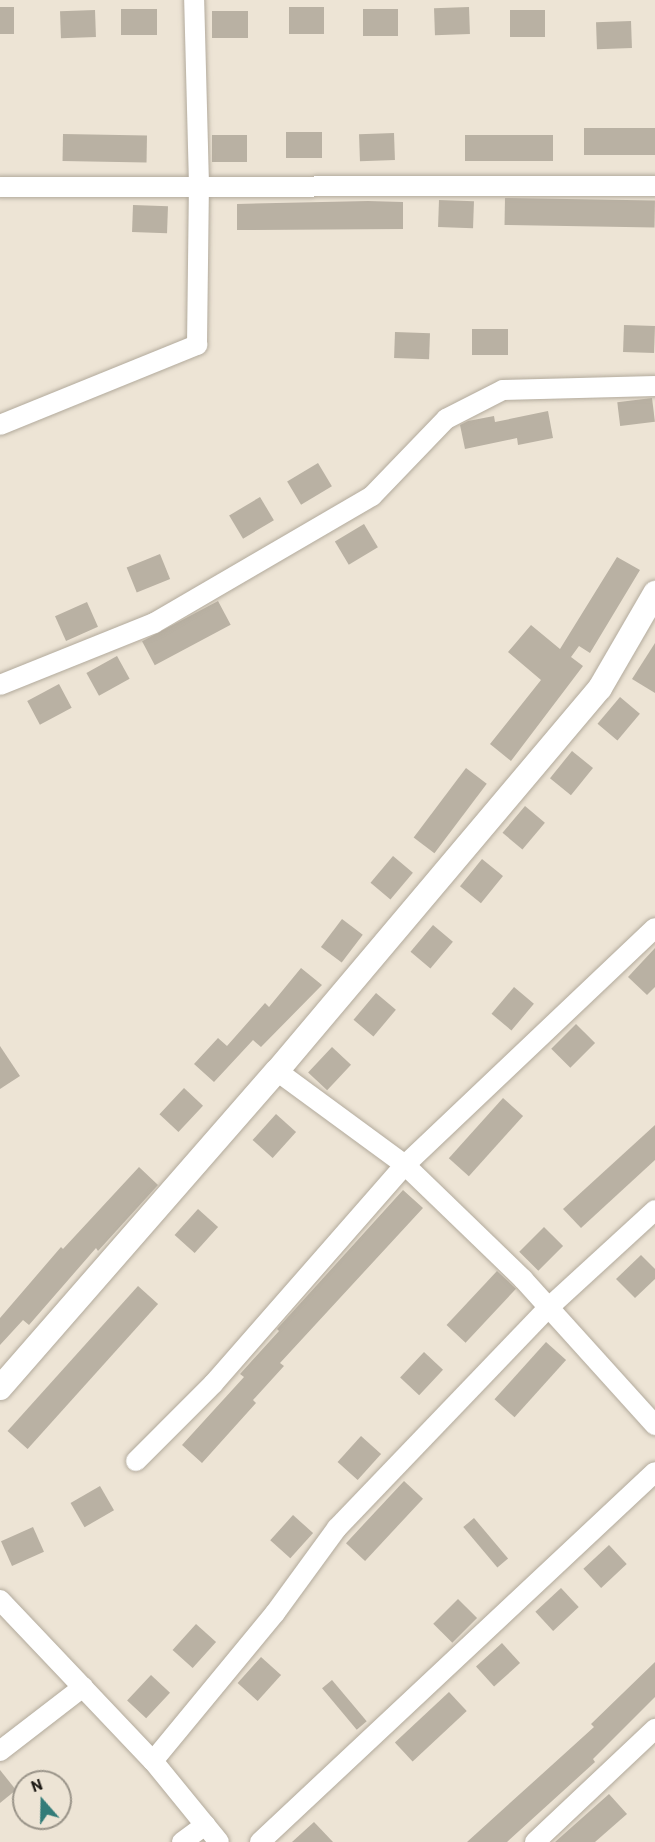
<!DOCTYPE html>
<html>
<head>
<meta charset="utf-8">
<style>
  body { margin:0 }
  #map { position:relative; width:655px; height:1842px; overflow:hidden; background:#ede4d5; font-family:Barlow,sans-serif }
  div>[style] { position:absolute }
  .building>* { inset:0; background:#b9b1a3; transform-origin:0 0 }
  .roads { filter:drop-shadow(0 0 2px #b2aa9c) drop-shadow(0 0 2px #b2aa9c) }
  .minor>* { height:20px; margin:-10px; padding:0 10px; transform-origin:10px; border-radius:10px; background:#fff }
  .tertiary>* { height:24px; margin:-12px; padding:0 12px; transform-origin:12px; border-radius:12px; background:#fff }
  span { translate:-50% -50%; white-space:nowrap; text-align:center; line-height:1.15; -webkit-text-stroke:5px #ede4d5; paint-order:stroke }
  .north { position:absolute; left:12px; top:1770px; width:60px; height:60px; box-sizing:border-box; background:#ede4d5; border:2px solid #9a9489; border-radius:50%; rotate:340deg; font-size:16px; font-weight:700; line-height:24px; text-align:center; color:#1e1b16 }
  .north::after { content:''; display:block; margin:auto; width:21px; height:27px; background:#337c79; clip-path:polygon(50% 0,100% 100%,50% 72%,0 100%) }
</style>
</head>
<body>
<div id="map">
  <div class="building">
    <div style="left:0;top:7px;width:14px;height:27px"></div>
    <div style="left:289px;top:7px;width:35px;height:27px"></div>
    <div style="left:469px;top:7px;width:27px;height:35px;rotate:88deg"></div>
    <div style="left:157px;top:9px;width:26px;height:36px;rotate:90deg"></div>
    <div style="left:363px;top:9px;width:35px;height:27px"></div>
    <div style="left:95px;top:10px;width:27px;height:35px;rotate:88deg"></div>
    <div style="left:545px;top:10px;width:27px;height:35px;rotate:90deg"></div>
    <div style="left:248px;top:11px;width:27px;height:36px;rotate:90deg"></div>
    <div style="left:631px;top:21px;width:27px;height:35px;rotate:88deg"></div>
    <div style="left:655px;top:128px;width:27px;height:71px;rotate:90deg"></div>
    <div style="left:322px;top:132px;width:26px;height:36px;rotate:90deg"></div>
    <div style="left:394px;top:133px;width:27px;height:35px;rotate:88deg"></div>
    <div style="left:63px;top:134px;width:84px;height:27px;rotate:1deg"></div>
    <div style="left:247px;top:135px;width:27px;height:35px;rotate:90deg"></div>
    <div style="left:553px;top:135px;width:26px;height:88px;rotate:90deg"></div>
    <div style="left:505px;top:198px;width:150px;height:27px;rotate:1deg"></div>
    <div style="left:439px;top:200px;width:35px;height:27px;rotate:2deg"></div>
    <div style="clip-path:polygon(368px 201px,403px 202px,403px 229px,237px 230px,237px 204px)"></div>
    <div style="left:133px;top:205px;width:35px;height:27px;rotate:2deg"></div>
    <div style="left:624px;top:325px;width:31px;height:27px;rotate:2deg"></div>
    <div style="left:472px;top:329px;width:36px;height:26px"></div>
    <div style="left:395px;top:332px;width:35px;height:26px;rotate:2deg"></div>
    <div style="left:652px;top:398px;width:24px;height:35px;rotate:83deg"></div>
    <div style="clip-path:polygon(548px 411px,553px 438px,518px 445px,517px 438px,465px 449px,460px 425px,468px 421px,494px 416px,495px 422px)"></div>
    <div style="left:318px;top:463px;width:27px;height:36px;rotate:59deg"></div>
    <div style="left:260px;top:497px;width:27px;height:36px;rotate:59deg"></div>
    <div style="left:364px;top:524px;width:27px;height:34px;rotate:59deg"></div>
    <div style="left:160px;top:554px;width:27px;height:36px;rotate:68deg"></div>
    <div style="clip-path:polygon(617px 557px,640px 570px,590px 653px,579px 646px,571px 657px,583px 666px,511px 761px,490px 744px,541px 680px,508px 652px,531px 625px,560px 649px)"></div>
    <div style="left:218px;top:601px;width:27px;height:86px;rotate:62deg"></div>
    <div style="left:87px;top:602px;width:27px;height:35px;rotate:66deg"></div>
    <div style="clip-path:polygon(655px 643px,655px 693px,632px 679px)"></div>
    <div style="left:117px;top:656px;width:26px;height:35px;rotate:61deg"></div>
    <div style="left:59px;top:684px;width:27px;height:36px;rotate:62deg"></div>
    <div style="left:620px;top:697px;width:26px;height:35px;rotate:40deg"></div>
    <div style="left:572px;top:751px;width:27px;height:35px;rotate:39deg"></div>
    <div style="left:466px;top:768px;width:26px;height:87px;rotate:37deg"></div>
    <div style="left:525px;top:806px;width:26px;height:35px;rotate:40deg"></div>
    <div style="left:393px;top:856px;width:26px;height:35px;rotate:40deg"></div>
    <div style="left:482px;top:859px;width:27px;height:35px;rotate:39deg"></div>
    <div style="left:342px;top:919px;width:26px;height:35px;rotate:37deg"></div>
    <div style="left:433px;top:925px;width:26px;height:35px;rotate:40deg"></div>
    <div style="clip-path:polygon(655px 948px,655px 987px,647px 995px,628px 977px)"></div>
    <div style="clip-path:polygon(301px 968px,322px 985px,261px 1047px,253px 1040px,214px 1082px,194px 1064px,218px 1038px,227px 1046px,265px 1003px,269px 1007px)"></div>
    <div style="left:514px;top:987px;width:26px;height:35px;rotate:40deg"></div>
    <div style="left:376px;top:993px;width:26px;height:35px;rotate:40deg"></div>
    <div style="left:576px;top:1024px;width:27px;height:35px;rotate:45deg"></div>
    <div style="clip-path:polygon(0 1046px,20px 1076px,0 1089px)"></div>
    <div style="left:332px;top:1047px;width:26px;height:35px;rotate:43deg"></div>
    <div style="left:184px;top:1088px;width:26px;height:36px;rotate:43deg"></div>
    <div style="left:503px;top:1098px;width:27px;height:81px;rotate:42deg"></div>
    <div style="left:276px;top:1114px;width:27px;height:35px;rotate:42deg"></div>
    <div style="clip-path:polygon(655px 1125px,655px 1160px,581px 1228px,563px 1209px)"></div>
    <div style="clip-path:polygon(139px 1167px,158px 1185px,98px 1251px,96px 1248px,29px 1325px,23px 1320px,0 1345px,0 1318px,61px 1247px,63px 1249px)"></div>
    <div style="clip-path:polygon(403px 1190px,423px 1208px,280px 1363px,284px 1366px,253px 1400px,256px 1403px,202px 1463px,182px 1445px,244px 1377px,240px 1374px,279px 1331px,277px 1329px)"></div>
    <div style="left:198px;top:1209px;width:27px;height:35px;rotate:42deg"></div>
    <div style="left:544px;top:1227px;width:27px;height:35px;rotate:45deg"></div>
    <div style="clip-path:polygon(641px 1255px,655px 1269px,655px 1279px,635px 1298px,616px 1279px)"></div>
    <div style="left:497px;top:1271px;width:26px;height:74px;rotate:43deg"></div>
    <div style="left:138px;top:1286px;width:27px;height:195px;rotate:42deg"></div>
    <div style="left:546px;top:1342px;width:27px;height:77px;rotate:42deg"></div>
    <div style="left:424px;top:1352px;width:26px;height:35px;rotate:43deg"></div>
    <div style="left:361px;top:1436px;width:27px;height:35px;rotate:42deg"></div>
    <div style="left:404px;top:1481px;width:26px;height:85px;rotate:43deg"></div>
    <div style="left:100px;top:1486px;width:28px;height:34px;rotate:60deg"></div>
    <div style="left:293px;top:1515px;width:27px;height:34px;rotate:42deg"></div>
    <div style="left:474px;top:1518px;width:53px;height:14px;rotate:50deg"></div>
    <div style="left:33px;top:1527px;width:27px;height:35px;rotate:66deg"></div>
    <div style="left:609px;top:1545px;width:26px;height:35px;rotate:47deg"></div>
    <div style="left:561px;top:1588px;width:26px;height:35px;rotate:47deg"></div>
    <div style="left:458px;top:1599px;width:27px;height:35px;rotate:45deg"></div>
    <div style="left:196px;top:1624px;width:27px;height:35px;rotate:42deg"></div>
    <div style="left:502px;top:1643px;width:27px;height:35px;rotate:48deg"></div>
    <div style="left:261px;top:1657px;width:27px;height:35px;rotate:42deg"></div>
    <div style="clip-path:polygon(655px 1662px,655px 1697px,593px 1759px,595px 1762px,507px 1842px,467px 1842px,594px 1727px,591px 1724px)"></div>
    <div style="left:151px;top:1675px;width:26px;height:35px;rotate:43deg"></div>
    <div style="left:332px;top:1680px;width:54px;height:13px;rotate:50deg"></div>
    <div style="left:449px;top:1692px;width:26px;height:74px;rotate:47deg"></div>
    <div style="clip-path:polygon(0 1770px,16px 1790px,0 1803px)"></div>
    <div style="clip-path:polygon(609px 1794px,627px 1814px,595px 1842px,555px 1842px)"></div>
    <div style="clip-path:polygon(314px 1822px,333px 1842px,292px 1842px)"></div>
  </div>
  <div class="roads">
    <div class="minor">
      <div style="left:0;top:187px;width:655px;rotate:-0.09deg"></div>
      <div style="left:0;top:425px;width:213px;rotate:-22.1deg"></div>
      <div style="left:197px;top:345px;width:160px;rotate:-89.3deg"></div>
      <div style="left:199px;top:185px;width:185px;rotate:-91.5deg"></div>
      <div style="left:0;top:685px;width:166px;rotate:-21.9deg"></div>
      <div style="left:154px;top:623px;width:252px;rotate:-30.2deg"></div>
      <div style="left:372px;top:496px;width:107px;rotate:-46.1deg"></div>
      <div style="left:446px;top:419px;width:64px;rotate:-27deg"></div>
      <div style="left:503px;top:390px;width:152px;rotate:-1.5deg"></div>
      <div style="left:277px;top:1071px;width:159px;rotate:36.3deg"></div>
      <div style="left:405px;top:1165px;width:164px;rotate:44deg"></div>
      <div style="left:523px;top:1279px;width:197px;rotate:47.9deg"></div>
      <div style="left:136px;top:1461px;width:109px;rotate:-45deg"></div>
      <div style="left:213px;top:1384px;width:291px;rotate:-48.8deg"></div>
      <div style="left:405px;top:1165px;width:344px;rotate:-43.5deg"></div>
      <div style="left:0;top:1600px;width:222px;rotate:46.5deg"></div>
      <div style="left:153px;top:1761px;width:104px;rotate:50.8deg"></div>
      <div style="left:0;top:1751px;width:105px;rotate:-37.6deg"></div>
      <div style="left:153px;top:1761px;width:192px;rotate:-50.5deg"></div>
      <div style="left:275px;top:1613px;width:105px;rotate:-53.9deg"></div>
      <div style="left:337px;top:1528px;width:305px;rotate:-46.2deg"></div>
      <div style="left:548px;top:1308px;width:145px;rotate:-42.5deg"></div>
      <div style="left:182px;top:1842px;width:29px;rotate:-36deg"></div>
      <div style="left:260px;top:1842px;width:541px;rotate:-43.13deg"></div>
      <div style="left:535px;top:1842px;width:165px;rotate:-43.3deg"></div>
    </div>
    <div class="tertiary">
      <div style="left:0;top:1388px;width:421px;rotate:-48.9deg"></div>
      <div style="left:277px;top:1071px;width:501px;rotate:-49.86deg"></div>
      <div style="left:600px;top:688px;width:110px;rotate:-59.9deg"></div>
    </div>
  </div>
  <div class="north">N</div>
</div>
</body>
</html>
